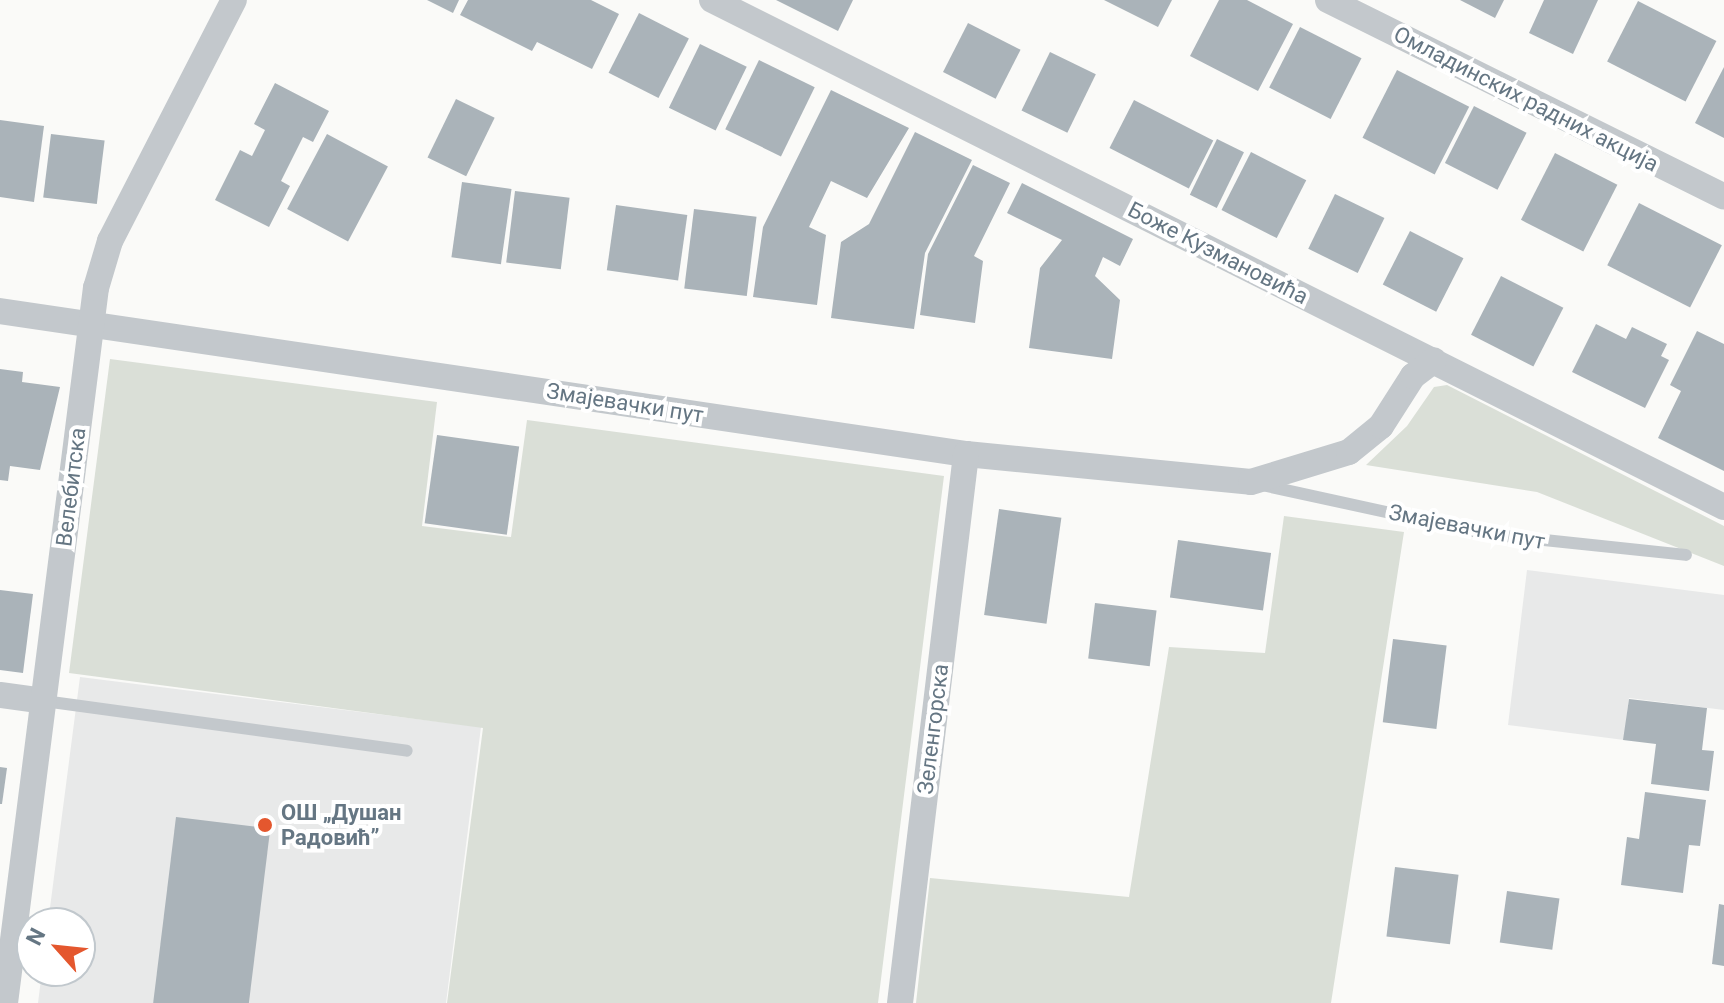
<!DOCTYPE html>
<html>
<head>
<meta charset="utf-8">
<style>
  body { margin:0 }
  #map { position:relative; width:1724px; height:1003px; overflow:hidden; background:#fafaf8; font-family:Roboto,sans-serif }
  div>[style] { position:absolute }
  .built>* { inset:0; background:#e8e9e9 }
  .green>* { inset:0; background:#dadfd7 }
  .building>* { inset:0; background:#aab3b9; transform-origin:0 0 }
  .service>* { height:12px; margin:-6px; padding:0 6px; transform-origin:6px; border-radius:6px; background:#c3c8cc }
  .minor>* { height:26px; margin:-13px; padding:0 13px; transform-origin:13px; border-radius:13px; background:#c3c8cc }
  .dots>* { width:22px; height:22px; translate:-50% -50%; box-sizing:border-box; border:4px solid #fff; border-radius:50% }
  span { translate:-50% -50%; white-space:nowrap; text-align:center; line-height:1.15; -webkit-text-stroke:8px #fff; paint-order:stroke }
  .street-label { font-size:22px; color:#657683 }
  .poi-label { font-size:22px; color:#657683; font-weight:700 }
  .left { translate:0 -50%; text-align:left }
  .north { position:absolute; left:16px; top:907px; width:80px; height:80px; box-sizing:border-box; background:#fff; border:2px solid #c1c8cd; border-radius:50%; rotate:297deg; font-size:22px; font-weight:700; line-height:32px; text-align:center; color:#657683 }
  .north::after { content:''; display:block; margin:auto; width:28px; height:36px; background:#e4572e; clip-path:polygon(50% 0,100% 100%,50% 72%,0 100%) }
</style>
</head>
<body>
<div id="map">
  <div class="built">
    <div style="clip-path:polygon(1527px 570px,1724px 595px,1724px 710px,1629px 698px,1624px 740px,1508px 725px)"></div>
    <div style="clip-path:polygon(80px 677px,481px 727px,446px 1003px,38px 1003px,42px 971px,80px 971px,80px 923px,48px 923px)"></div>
  </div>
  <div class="green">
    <div style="clip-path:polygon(110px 359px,437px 402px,422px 526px,511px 537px,527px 420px,944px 476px,878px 1003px,447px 1003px,483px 728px,69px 673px)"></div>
    <div style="clip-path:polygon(1447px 385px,1724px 526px,1724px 566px,1537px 492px,1366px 465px,1407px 426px,1434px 387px)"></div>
    <div style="clip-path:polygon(1284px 516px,1404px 532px,1331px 1003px,916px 1003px,930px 878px,1129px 897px,1169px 647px,1265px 653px)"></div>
  </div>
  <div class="building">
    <div style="clip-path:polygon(427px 0,459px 0,453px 13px)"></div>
    <div style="clip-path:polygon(468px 0,591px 0,619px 14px,592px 69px,537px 42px,532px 51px,460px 15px)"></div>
    <div style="clip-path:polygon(776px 0,853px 0,838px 31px)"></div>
    <div style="clip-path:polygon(1104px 0,1172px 0,1158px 27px)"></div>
    <div style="clip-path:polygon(1219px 0,1247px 0,1293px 24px,1258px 91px,1190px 56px)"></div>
    <div style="clip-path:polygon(1460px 0,1504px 0,1495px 18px)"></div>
    <div style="clip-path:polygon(1544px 0,1598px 0,1573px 54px,1529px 33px)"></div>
    <div style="left:1638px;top:1px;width:88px;height:68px;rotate:27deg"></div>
    <div style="left:639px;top:13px;width:56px;height:67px;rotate:27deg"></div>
    <div style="left:968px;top:23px;width:59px;height:55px;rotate:27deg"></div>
    <div style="left:1300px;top:27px;width:69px;height:68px;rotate:27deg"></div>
    <div style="left:700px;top:44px;width:52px;height:71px;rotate:26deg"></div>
    <div style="left:1050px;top:52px;width:51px;height:65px;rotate:26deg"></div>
    <div style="left:759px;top:60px;width:62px;height:77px;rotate:26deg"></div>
    <div style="clip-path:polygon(1724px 67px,1724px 138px,1695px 123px)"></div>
    <div style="left:1397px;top:70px;width:81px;height:76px;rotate:27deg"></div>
    <div style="clip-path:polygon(275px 83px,329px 111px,313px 142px,303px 137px,281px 181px,290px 186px,269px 227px,215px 200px,240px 150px,252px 156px,265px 130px,254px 124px)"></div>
    <div style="clip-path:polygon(831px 90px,909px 128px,867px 198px,831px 181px,809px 227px,826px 235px,817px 305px,753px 297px,763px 227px)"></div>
    <div style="left:456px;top:99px;width:43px;height:65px;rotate:26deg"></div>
    <div style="left:1134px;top:100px;width:89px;height:54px;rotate:27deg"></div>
    <div style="left:1474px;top:106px;width:59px;height:64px;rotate:27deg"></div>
    <div style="clip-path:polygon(0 120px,44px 126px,34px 202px,0 197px)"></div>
    <div style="clip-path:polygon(915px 132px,972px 160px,925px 253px,914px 329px,831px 318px,841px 242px,869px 224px)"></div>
    <div style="left:51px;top:134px;width:54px;height:64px;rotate:7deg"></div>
    <div style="left:327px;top:134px;width:69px;height:85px;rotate:28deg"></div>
    <div style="left:1217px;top:139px;width:30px;height:62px;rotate:26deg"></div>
    <div style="left:1251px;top:152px;width:62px;height:65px;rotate:27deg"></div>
    <div style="left:1555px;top:153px;width:70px;height:75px;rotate:27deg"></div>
    <div style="clip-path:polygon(973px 165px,1010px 183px,974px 256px,983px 261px,975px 323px,920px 315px,928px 254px)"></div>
    <div style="left:462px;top:182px;width:50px;height:76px;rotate:8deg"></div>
    <div style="clip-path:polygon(1022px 183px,1133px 239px,1120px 266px,1103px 257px,1095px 276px,1120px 300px,1112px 359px,1029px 348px,1040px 268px,1062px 240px,1007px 213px)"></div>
    <div style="left:515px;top:191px;width:55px;height:72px;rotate:7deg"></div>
    <div style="left:1335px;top:194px;width:55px;height:61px;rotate:26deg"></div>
    <div style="left:1639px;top:203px;width:93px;height:70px;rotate:27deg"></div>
    <div style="left:616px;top:205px;width:72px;height:66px;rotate:8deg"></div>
    <div style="left:694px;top:209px;width:63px;height:80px;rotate:7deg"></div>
    <div style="left:1410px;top:231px;width:60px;height:60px;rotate:27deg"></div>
    <div style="left:1501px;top:276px;width:70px;height:66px;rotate:27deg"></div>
    <div style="clip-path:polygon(1596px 324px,1626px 339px,1632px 327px,1667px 344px,1661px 356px,1669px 360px,1645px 408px,1572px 372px)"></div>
    <div style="clip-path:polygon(1697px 331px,1724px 344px,1724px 471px,1658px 438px,1681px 391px,1670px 385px)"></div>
    <div style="clip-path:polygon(0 369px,23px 372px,22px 382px,60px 387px,40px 470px,10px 466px,8px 481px,0 480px)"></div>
    <div style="left:437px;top:435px;width:83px;height:89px;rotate:8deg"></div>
    <div style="left:999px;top:509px;width:63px;height:107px;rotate:8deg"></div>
    <div style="left:1178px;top:540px;width:94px;height:58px;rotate:8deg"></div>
    <div style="clip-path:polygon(0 590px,33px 594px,23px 673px,0 670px)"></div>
    <div style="left:1095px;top:603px;width:62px;height:56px;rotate:7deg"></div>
    <div style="left:1393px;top:639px;width:54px;height:84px;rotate:7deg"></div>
    <div style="clip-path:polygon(1629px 699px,1707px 708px,1702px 750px,1714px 751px,1709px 791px,1651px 784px,1656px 744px,1623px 740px)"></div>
    <div style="clip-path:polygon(0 767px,7px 768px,2px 804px,0 804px)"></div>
    <div style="clip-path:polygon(1645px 792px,1706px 800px,1700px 846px,1689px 845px,1683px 893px,1621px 885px,1627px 837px,1639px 839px)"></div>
    <div style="left:176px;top:817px;width:95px;height:188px;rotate:7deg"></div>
    <div style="left:1395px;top:867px;width:64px;height:70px;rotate:7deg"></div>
    <div style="left:1507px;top:891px;width:53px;height:52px;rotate:8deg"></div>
    <div style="clip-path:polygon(1719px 904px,1724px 905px,1724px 966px,1712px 964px)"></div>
  </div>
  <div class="service">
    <div style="left:1262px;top:485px;width:230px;rotate:12.3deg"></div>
    <div style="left:1487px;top:534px;width:200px;rotate:6deg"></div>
    <div style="left:44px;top:701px;width:366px;rotate:7.8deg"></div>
  </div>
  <div class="minor">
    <div style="left:712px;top:0;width:1132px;rotate:26.61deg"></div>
    <div style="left:1328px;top:0;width:442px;rotate:26.4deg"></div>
    <div style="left:0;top:311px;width:977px;rotate:8.42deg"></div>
    <div style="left:966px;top:454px;width:286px;rotate:5.6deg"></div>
    <div style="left:1251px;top:482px;width:102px;rotate:-17deg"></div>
    <div style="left:1349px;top:452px;width:41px;rotate:-39.1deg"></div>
    <div style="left:1381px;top:426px;width:59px;rotate:-57.4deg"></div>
    <div style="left:1413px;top:376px;width:26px;rotate:-37deg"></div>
    <div style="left:0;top:695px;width:44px;rotate:7.8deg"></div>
    <div style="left:5px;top:1003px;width:721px;rotate:-82.75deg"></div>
    <div style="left:96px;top:288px;width:49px;rotate:-73.4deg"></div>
    <div style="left:110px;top:241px;width:271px;rotate:-62.8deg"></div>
    <div style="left:900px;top:1003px;width:553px;rotate:-83.14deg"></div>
  </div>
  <div class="dots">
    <div style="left:265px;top:825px;background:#e4572e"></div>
  </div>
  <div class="street-label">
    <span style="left:1526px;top:99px;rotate:27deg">Омладинских радних акција</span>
    <span style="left:1218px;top:253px;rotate:27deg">Боже Кузмановића</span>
    <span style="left:625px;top:403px;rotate:9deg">Змајевачки пут</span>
    <span style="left:71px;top:487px;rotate:-83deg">Велебитска</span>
    <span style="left:1467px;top:527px;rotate:11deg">Змајевачки пут</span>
    <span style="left:933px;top:729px;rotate:-83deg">Зеленгорска</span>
  </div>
  <div class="poi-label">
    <span class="left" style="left:281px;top:825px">ОШ „Душан<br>Радовић”</span>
  </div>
  <div class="north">N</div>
</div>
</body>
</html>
